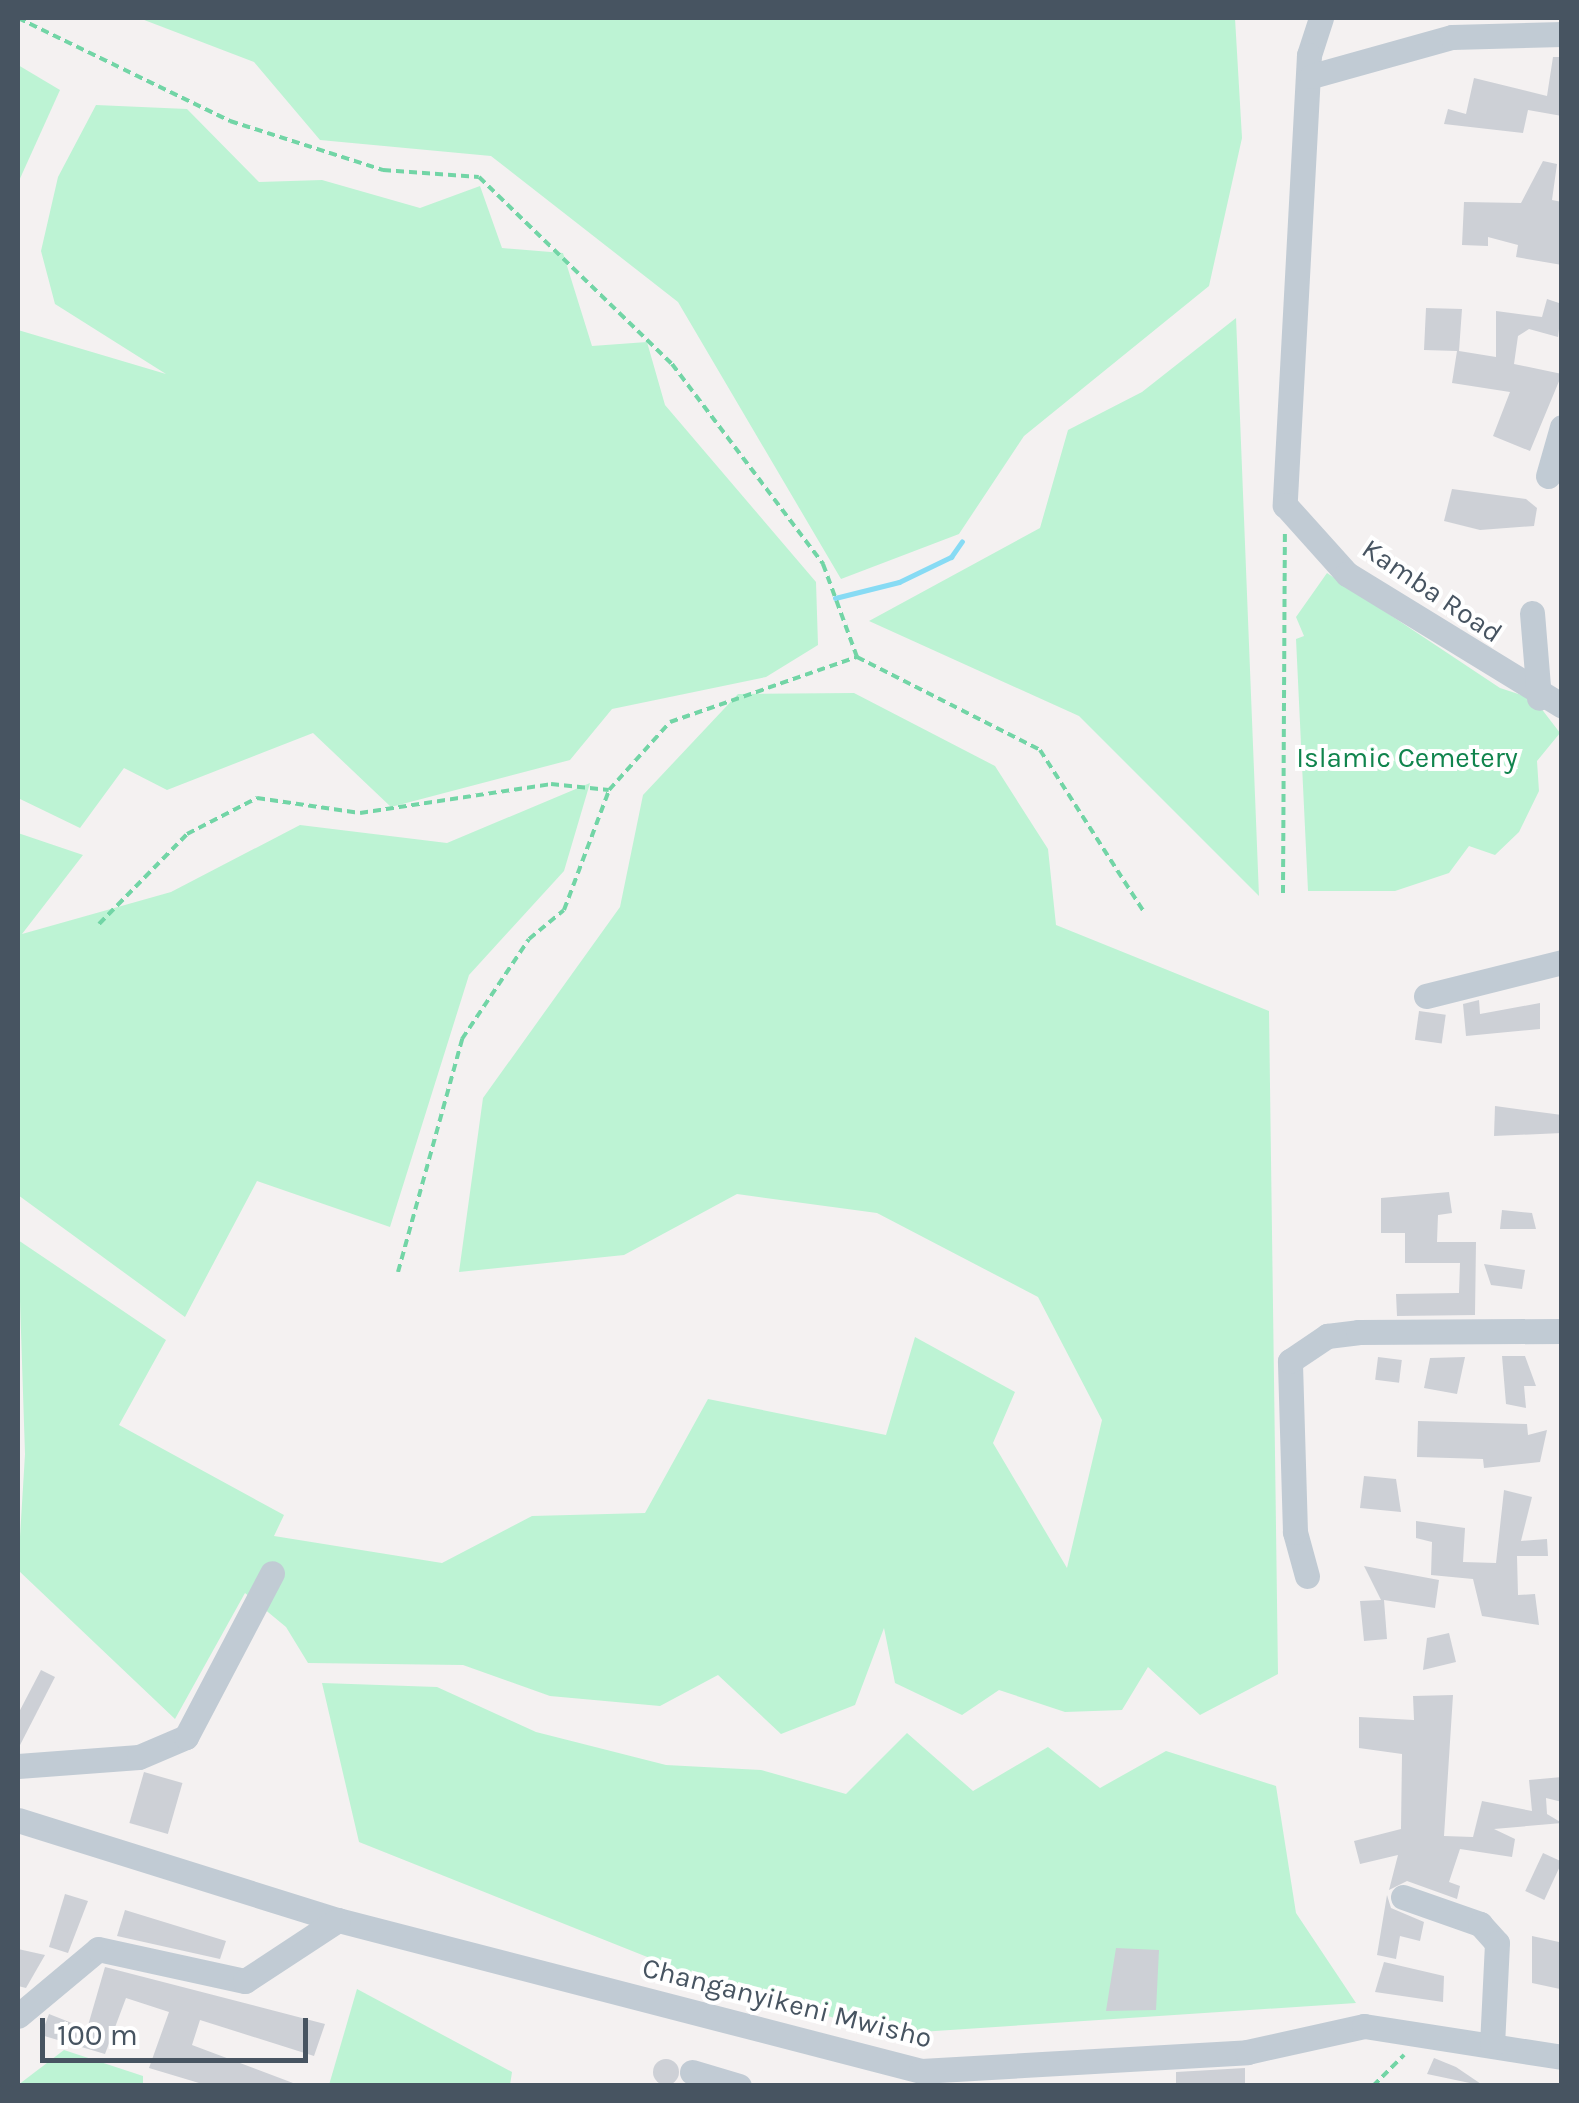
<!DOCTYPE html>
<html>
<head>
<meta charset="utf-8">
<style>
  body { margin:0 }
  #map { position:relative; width:1579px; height:2103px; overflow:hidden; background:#f4f1f1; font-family:Karla,sans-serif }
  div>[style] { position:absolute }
  .green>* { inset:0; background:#bdf3d4 }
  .stream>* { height:5px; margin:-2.5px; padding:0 2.5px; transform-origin:2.5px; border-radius:2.5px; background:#87dbf4 }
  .building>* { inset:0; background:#cdd0d6; transform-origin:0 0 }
  .round { border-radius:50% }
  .path>* { height:4px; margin-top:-2px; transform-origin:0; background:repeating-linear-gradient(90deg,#72d5a6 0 8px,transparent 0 13px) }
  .minor>* { height:25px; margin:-12.5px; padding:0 12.5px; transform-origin:12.5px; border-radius:12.5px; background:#c1cbd4 }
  span { translate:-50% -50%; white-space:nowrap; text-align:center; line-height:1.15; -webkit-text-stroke:8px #fff; paint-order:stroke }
  .street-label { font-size:28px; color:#475461 }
  .park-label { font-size:28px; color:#10844d }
  .frame { position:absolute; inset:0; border:20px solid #475461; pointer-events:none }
  .scale { position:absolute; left:40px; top:2018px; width:268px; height:45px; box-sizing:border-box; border:5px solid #475461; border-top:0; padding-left:12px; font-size:30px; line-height:35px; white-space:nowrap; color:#475461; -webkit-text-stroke:8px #fff; paint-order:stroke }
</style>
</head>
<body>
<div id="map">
  <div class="green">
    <div style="clip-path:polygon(139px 18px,1235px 18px,1242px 138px,1209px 286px,1024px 436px,959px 534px,841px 579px,678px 302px,491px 156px,320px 140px,254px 62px)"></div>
    <div style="clip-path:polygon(18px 65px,60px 90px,18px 183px)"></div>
    <div style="clip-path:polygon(96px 105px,187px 109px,259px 182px,322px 180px,420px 208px,480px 186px,502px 248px,563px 253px,592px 346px,647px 342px,665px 405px,816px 582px,818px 645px,766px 677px,612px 709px,570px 760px,391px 807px,313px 733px,167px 790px,124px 768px,80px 828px,18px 798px,18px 330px,166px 374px,55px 304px,41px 251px,58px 177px)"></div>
    <div style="clip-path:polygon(1236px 318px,1236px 317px,1259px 896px,1079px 716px,869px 621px,1040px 528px,1068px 430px,1142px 392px)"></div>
    <div style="clip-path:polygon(1327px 573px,1500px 688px,1534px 699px,1560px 733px,1537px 761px,1539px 791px,1519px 832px,1495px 855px,1469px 846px,1449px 873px,1395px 891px,1308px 891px,1296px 639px,1304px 636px,1296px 617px)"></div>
    <div style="clip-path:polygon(854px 693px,995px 766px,1048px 849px,1056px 925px,1269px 1011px,1278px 1674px,1200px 1715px,1148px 1667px,1122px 1710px,1065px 1712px,999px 1690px,962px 1715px,895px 1683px,884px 1628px,855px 1705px,781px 1734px,718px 1675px,660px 1706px,550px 1696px,463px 1665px,308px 1663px,286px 1627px,245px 1593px,175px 1719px,18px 1570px,25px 1454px,18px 1240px,166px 1340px,119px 1425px,284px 1515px,274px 1536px,442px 1563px,532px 1516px,645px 1513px,708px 1399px,886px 1435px,915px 1337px,1015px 1392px,993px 1443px,1067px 1568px,1102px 1420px,1038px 1297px,877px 1213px,737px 1194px,624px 1255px,459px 1272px,483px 1098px,620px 907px,643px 795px,738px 694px)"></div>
    <div style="clip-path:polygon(590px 783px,564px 871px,469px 975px,390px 1227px,257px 1181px,185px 1317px,18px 1195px,18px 833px,83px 855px,22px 934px,171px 892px,300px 825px,447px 843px)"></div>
    <div style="clip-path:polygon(322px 1683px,437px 1687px,536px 1732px,666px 1765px,761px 1770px,846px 1794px,907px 1733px,973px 1791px,1048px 1747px,1100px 1788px,1166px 1751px,1276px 1786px,1296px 1913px,1356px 2003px,890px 2034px,710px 1982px,359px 1842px)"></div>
    <div style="clip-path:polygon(357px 1989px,512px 2072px,510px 2085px,329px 2085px)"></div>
    <div style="clip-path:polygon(64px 2050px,143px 2076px,143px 2085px,18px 2085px)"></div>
  </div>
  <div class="stream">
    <div style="left:835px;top:598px;width:66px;rotate:-14deg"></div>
    <div style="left:899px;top:582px;width:58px;rotate:-25.7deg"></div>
    <div style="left:951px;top:557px;width:19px;rotate:-55deg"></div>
  </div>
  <div class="building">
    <div style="clip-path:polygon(1553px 57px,1562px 57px,1562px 116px,1528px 110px,1523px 133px,1444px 124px,1448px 109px,1466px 114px,1474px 78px,1547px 96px)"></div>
    <div style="clip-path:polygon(1543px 161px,1557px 164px,1552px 200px,1562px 202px,1562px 265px,1516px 257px,1518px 245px,1488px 237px,1488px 246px,1462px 245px,1464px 202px,1521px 203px)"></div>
    <div style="clip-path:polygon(1547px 299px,1562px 304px,1558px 337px,1529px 329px,1518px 336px,1514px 364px,1562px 374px,1530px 451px,1493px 436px,1510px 392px,1452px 383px,1457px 351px,1424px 350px,1426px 308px,1462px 309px,1459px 351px,1496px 357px,1496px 311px,1542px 317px)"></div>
    <div style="clip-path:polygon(1452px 489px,1526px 499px,1537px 508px,1534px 526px,1480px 530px,1444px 521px)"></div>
    <div style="clip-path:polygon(1479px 1000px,1480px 1014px,1540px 1003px,1540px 1029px,1466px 1036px,1463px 1004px)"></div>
    <div style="left:1419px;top:1011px;width:27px;height:29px;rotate:8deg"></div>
    <div style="clip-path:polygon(1495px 1106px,1562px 1115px,1562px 1133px,1494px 1136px)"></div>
    <div style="clip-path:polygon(1449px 1192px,1452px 1213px,1438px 1215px,1437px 1242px,1476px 1242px,1475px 1315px,1397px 1316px,1396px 1294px,1459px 1293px,1460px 1263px,1405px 1263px,1405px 1233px,1381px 1233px,1381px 1198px)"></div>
    <div style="clip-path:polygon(1502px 1210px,1532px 1213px,1536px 1229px,1500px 1229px)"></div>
    <div style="clip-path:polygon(1484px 1264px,1525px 1270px,1522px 1289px,1491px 1285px)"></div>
    <div style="clip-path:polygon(1502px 1356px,1525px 1356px,1536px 1386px,1524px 1386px,1526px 1408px,1506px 1404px)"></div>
    <div style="left:1378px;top:1357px;width:24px;height:23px;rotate:7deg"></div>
    <div style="clip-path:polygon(1465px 1357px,1457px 1394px,1424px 1388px,1430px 1358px)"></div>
    <div style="clip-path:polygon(1418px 1421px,1527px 1424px,1528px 1435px,1547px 1430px,1540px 1462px,1484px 1468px,1483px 1459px,1417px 1457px)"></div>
    <div style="clip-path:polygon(1364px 1476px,1396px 1479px,1401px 1512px,1360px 1508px)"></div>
    <div style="clip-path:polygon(1504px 1490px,1532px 1497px,1521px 1541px,1547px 1539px,1548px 1556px,1517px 1556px,1518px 1595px,1535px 1594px,1539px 1625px,1482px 1616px,1473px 1579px,1431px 1575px,1432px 1542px,1416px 1538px,1416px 1521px,1465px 1528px,1463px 1562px,1496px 1563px)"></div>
    <div style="clip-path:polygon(1364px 1566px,1439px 1580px,1435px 1608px,1384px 1600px,1387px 1639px,1364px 1641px,1360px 1601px,1381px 1600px)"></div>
    <div style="clip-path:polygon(1449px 1633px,1456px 1662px,1423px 1670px,1427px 1638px)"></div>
    <div style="clip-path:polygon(41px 1670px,55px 1677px,18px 1749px,18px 1714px)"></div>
    <div style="clip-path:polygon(1453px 1695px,1444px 1836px,1473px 1837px,1482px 1801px,1532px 1811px,1529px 1780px,1562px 1777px,1562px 1802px,1546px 1798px,1547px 1814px,1562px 1823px,1494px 1829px,1515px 1839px,1512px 1857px,1460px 1849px,1449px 1882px,1460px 1886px,1457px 1899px,1407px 1881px,1389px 1890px,1398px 1855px,1360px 1864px,1354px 1841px,1401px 1829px,1402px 1754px,1359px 1748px,1359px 1717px,1414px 1720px,1413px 1696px)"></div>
    <div style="left:144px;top:1772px;width:40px;height:53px;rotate:16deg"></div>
    <div style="left:1543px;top:1853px;width:21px;height:42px;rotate:25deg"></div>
    <div style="clip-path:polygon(65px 1894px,88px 1901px,68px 1953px,49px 1947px)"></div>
    <div style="clip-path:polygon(1387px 1895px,1391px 1908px,1424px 1922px,1420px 1941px,1400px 1936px,1396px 1959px,1377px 1955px)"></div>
    <div style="clip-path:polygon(125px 1910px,226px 1941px,220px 1959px,117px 1936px)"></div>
    <div style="clip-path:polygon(1532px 1936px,1559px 1942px,1560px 1989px,1532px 1983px)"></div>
    <div style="clip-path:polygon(1116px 1948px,1159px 1950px,1156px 2010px,1106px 2011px)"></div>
    <div style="clip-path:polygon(18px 1949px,45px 1955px,26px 1988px,18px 1986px)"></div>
    <div style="clip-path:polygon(1384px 1962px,1444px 1976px,1443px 2002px,1375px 1992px)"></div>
    <div style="clip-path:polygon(105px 1967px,325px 2024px,314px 2056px,200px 2020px,192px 2045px,301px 2086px,209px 2086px,149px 2068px,169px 2012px,126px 1998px,105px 2054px,41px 2035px,49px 2014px,87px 2029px)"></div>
    <div style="clip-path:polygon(1434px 2058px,1456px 2067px,1484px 2086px,1427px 2074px)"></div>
    <div class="round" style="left:653px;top:2059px;width:26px;height:26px"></div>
    <div style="clip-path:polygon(1245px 2068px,1245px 2086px,1176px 2086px,1176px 2072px)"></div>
  </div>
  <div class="path">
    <div style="left:18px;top:18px;width:236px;rotate:25.9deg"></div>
    <div style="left:230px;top:121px;width:161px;rotate:17.8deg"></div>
    <div style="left:383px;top:170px;width:96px;rotate:4.2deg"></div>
    <div style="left:479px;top:177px;width:269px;rotate:44.1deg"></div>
    <div style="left:672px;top:364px;width:251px;rotate:52.9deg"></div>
    <div style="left:823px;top:564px;width:99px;rotate:69.9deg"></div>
    <div style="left:857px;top:657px;width:205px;rotate:26.9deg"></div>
    <div style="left:1040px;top:750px;width:193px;rotate:57.3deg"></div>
    <div style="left:1283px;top:893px;width:359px;rotate:-89.7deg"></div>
    <div style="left:99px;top:924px;width:126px;rotate:-45.6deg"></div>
    <div style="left:187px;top:834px;width:79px;rotate:-27.2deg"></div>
    <div style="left:257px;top:798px;width:104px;rotate:8.3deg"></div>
    <div style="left:360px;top:813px;width:193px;rotate:-8.6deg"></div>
    <div style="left:551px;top:784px;width:58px;rotate:5.9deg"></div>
    <div style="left:398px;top:1272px;width:242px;rotate:-74.6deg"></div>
    <div style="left:462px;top:1039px;width:120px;rotate:-56.2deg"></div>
    <div style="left:529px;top:939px;width:45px;rotate:-39.6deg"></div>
    <div style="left:564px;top:910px;width:128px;rotate:-69.4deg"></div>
    <div style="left:609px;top:790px;width:91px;rotate:-48.1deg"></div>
    <div style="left:670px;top:722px;width:198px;rotate:-19.2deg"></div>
    <div style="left:1373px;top:2086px;width:44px;rotate:-45deg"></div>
  </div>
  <div class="minor">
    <div style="left:1321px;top:18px;width:39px;rotate:108deg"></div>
    <div style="left:1309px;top:55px;width:451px;rotate:93.1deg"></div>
    <div style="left:1285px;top:505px;width:93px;rotate:48.1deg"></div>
    <div style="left:1347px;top:574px;width:252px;rotate:31.5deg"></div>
    <div style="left:1312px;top:76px;width:145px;rotate:-15.6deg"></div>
    <div style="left:1452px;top:37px;width:110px;rotate:-1.6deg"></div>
    <div style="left:1548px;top:476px;width:51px;rotate:-74.1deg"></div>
    <div style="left:1532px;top:613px;width:85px;rotate:85.3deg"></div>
    <div style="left:1426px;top:996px;width:140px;rotate:-14deg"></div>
    <div style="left:1307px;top:1576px;width:46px;rotate:-105.3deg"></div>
    <div style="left:1295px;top:1532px;width:171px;rotate:-91.7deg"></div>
    <div style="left:1290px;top:1361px;width:45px;rotate:-34deg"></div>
    <div style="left:1327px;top:1336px;width:31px;rotate:-7deg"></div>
    <div style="left:1358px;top:1332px;width:204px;rotate:-0.3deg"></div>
    <div style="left:18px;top:1766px;width:121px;rotate:-4.3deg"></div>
    <div style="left:139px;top:1757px;width:51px;rotate:-23.1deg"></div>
    <div style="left:186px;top:1737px;width:185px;rotate:-62.3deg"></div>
    <div style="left:18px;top:1820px;width:335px;rotate:17.4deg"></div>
    <div style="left:338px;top:1920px;width:602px;rotate:14.52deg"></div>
    <div style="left:921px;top:2071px;width:327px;rotate:-3.3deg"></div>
    <div style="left:1247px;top:2052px;width:120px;rotate:-12.5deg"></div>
    <div style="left:1364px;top:2026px;width:200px;rotate:8.9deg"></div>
    <div style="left:1403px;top:1897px;width:82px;rotate:19.3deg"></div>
    <div style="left:1480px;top:1924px;width:25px;rotate:48deg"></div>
    <div style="left:1497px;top:1943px;width:102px;rotate:92.8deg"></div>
    <div style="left:18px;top:2016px;width:104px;rotate:-39.9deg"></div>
    <div style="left:98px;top:1949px;width:150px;rotate:12.3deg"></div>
    <div style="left:245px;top:1981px;width:111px;rotate:-33.3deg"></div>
    <div style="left:692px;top:2072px;width:49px;rotate:16.6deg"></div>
  </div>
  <div class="street-label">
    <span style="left:1432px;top:591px;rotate:34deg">Kamba Road</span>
    <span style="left:787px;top:2003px;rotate:14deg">Changanyikeni Mwisho</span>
  </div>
  <div class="park-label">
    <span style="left:1407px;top:758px">Islamic Cemetery</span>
  </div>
  <div class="frame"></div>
  <div class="scale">100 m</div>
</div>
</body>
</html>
